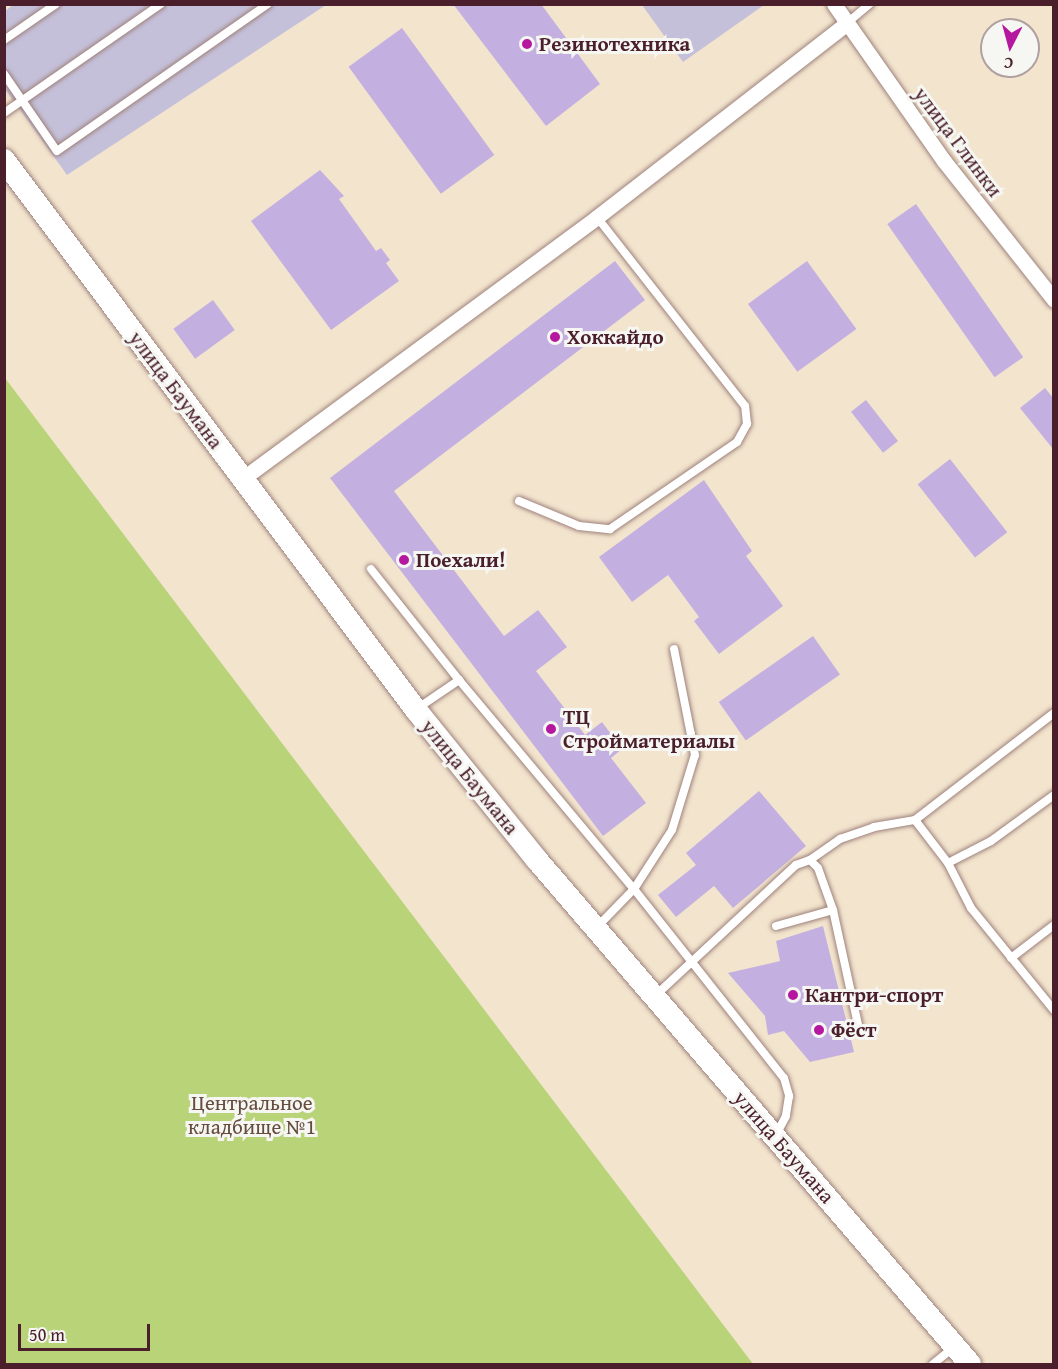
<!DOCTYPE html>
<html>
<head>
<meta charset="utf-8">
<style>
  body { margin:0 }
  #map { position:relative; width:1058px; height:1369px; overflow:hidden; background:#f3e4ce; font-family:"Gentium Book Plus",serif }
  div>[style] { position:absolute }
  .industrial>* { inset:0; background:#c5c0da }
  .green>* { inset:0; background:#b9d379 }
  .building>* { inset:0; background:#c3b0e0; transform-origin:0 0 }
  .roads { filter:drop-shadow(0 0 2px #9e827c) drop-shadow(0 0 2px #9e827c) }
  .service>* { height:8px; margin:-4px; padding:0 4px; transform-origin:4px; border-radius:4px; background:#fff }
  .minor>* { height:15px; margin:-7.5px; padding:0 7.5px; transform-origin:7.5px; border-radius:7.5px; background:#fff }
  .primary>* { height:22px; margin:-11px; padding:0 11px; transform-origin:11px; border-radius:11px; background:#fff }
  .dots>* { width:16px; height:16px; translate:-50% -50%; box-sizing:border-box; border:3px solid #f6f6f2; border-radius:50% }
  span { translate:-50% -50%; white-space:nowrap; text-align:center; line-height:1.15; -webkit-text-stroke:6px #f6f6f2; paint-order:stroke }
  .poi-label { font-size:21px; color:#4a1f2b; font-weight:700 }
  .left { translate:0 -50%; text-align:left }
  .street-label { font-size:21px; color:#4a1f2b }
  .park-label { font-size:21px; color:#664c3e }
  .frame { position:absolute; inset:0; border:6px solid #4a1f2b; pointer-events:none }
  .north { position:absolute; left:980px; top:18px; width:60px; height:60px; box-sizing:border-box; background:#f6f6f2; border:2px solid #b1a0a2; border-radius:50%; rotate:186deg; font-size:16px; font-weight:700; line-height:24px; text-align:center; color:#4a1f2b }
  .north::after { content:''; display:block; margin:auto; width:21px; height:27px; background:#b5179e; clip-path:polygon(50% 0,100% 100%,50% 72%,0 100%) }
  .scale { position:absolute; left:18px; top:1324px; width:132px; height:27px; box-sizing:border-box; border:3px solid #4a1f2b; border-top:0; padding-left:8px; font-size:18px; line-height:21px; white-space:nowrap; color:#4a1f2b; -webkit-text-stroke:4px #f6f6f2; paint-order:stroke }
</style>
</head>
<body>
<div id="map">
  <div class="industrial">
    <div style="clip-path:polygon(14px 4px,326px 5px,67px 175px,5px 89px,4px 12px)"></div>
    <div style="clip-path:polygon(642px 5px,764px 5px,683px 62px)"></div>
  </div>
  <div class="green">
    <div style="clip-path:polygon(4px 378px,5px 378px,753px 1364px,5px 1364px)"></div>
  </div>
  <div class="building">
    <div style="clip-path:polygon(453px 4px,541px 4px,600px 84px,546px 126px)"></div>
    <div style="left:402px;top:28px;width:157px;height:66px;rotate:54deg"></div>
    <div style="clip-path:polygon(320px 170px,344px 196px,339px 199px,376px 251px,381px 248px,390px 260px,386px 263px,399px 281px,331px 330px,251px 221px)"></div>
    <div style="left:916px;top:204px;width:187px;height:35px;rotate:55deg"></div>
    <div style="clip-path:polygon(615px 261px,645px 300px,394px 491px,504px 636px,538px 610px,567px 647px,536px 671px,585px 735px,602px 722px,622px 749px,611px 758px,646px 803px,603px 836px,330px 478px)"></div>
    <div style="left:807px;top:261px;width:84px;height:73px;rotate:54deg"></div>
    <div style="left:213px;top:300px;width:37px;height:49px;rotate:54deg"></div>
    <div style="clip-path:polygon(1045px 388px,1053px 398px,1053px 449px,1020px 408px)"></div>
    <div style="left:866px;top:400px;width:52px;height:19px;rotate:52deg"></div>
    <div style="left:950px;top:459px;width:93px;height:41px;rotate:52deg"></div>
    <div style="clip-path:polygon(704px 480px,752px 551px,746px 556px,783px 606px,719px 654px,694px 621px,699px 617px,668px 575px,632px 602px,599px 557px)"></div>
    <div style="left:813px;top:636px;width:47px;height:115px;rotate:55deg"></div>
    <div style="clip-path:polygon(759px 791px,806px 846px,733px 908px,714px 886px,676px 917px,658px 895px,696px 865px,686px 853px)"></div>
    <div style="clip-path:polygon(823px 926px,854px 1052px,810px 1062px,784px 1031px,768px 1035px,765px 1016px,728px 973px,780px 961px,776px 941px)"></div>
  </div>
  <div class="roads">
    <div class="service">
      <div style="left:847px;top:23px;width:30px;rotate:-40deg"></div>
      <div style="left:4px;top:40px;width:63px;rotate:-34.7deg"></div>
      <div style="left:4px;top:74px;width:93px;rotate:55.5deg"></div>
      <div style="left:57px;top:151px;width:257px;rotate:-34.9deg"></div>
      <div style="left:4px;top:113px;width:191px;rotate:-34.8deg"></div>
      <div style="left:519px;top:501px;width:65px;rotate:22.6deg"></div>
      <div style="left:579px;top:526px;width:31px;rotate:6deg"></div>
      <div style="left:610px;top:529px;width:154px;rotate:-34.4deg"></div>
      <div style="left:737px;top:442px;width:21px;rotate:-61deg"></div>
      <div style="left:747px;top:424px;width:18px;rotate:-96deg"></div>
      <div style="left:745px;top:406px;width:240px;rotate:-128.1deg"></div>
      <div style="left:371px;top:569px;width:142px;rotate:51.6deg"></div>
      <div style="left:459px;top:680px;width:273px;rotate:50.1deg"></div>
      <div style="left:634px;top:889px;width:241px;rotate:51.6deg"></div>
      <div style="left:784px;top:1078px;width:19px;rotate:74deg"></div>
      <div style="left:789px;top:1096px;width:20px;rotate:99deg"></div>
      <div style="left:786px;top:1116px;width:21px;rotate:118deg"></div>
      <div style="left:418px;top:708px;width:50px;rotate:-34.3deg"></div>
      <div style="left:915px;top:820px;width:54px;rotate:52.5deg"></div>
      <div style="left:948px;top:863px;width:51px;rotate:62.9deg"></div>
      <div style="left:971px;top:908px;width:132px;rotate:50.9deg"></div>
      <div style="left:810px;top:860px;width:37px;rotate:-35deg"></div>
      <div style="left:840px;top:839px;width:36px;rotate:-19deg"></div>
      <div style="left:874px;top:827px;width:42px;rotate:-9.7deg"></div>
      <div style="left:915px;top:820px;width:175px;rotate:-37.6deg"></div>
      <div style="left:948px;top:863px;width:48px;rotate:-27.1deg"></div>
      <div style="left:991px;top:841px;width:78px;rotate:-36.1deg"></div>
      <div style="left:776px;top:926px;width:59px;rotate:-15.7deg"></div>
      <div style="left:597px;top:927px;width:53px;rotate:-45.8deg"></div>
      <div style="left:634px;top:889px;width:70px;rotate:-57.2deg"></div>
      <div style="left:672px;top:830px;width:78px;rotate:-73deg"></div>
      <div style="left:695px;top:755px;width:108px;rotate:-101.2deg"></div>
      <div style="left:1011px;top:958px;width:54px;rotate:-37.5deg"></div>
      <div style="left:656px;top:995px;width:191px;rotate:-42.9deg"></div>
      <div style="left:796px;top:865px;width:15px;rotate:-20deg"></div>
      <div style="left:810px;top:860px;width:11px;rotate:45deg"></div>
      <div style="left:818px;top:868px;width:45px;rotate:70.3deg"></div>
      <div style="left:833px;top:910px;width:122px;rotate:77.7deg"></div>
      <div style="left:933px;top:1364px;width:26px;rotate:-39deg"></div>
    </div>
    <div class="minor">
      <div style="left:834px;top:4px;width:192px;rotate:55deg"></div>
      <div style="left:944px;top:161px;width:177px;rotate:51.6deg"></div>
      <div style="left:242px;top:479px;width:441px;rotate:-36.4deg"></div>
      <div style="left:597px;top:217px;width:316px;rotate:-37.8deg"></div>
    </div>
    <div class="primary">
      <div style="left:4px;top:160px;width:687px;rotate:53.16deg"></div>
      <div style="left:416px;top:710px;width:193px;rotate:51.1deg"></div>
      <div style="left:537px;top:860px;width:664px;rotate:49.33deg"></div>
    </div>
  </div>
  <div class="dots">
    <div style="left:527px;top:44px;background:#b5179e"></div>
    <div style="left:555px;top:337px;background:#b5179e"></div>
    <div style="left:404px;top:560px;background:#b5179e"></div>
    <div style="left:551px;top:729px;background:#b5179e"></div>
    <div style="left:793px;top:995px;background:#b5179e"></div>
    <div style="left:819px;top:1030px;background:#b5179e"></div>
  </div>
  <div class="poi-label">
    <span class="left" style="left:539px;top:44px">Резинотехника</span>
    <span class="left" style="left:567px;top:337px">Хоккайдо</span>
    <span class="left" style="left:416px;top:560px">Поехали!</span>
    <span class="left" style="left:563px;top:729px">ТЦ<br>Стройматериалы</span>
    <span class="left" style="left:805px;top:995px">Кантри-спорт</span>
    <span class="left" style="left:831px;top:1030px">Фёст</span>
  </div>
  <div class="street-label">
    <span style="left:958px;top:142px;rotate:53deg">улица Глинки</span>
    <span style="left:176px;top:390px;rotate:53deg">улица Баумана</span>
    <span style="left:470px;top:777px;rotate:51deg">улица Баумана</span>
    <span style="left:784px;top:1147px;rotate:49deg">улица Баумана</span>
  </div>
  <div class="park-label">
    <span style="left:252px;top:1115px">Центральное<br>кладбище №1</span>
  </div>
  <div class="frame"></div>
  <div class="north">С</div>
  <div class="scale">50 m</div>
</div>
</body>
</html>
